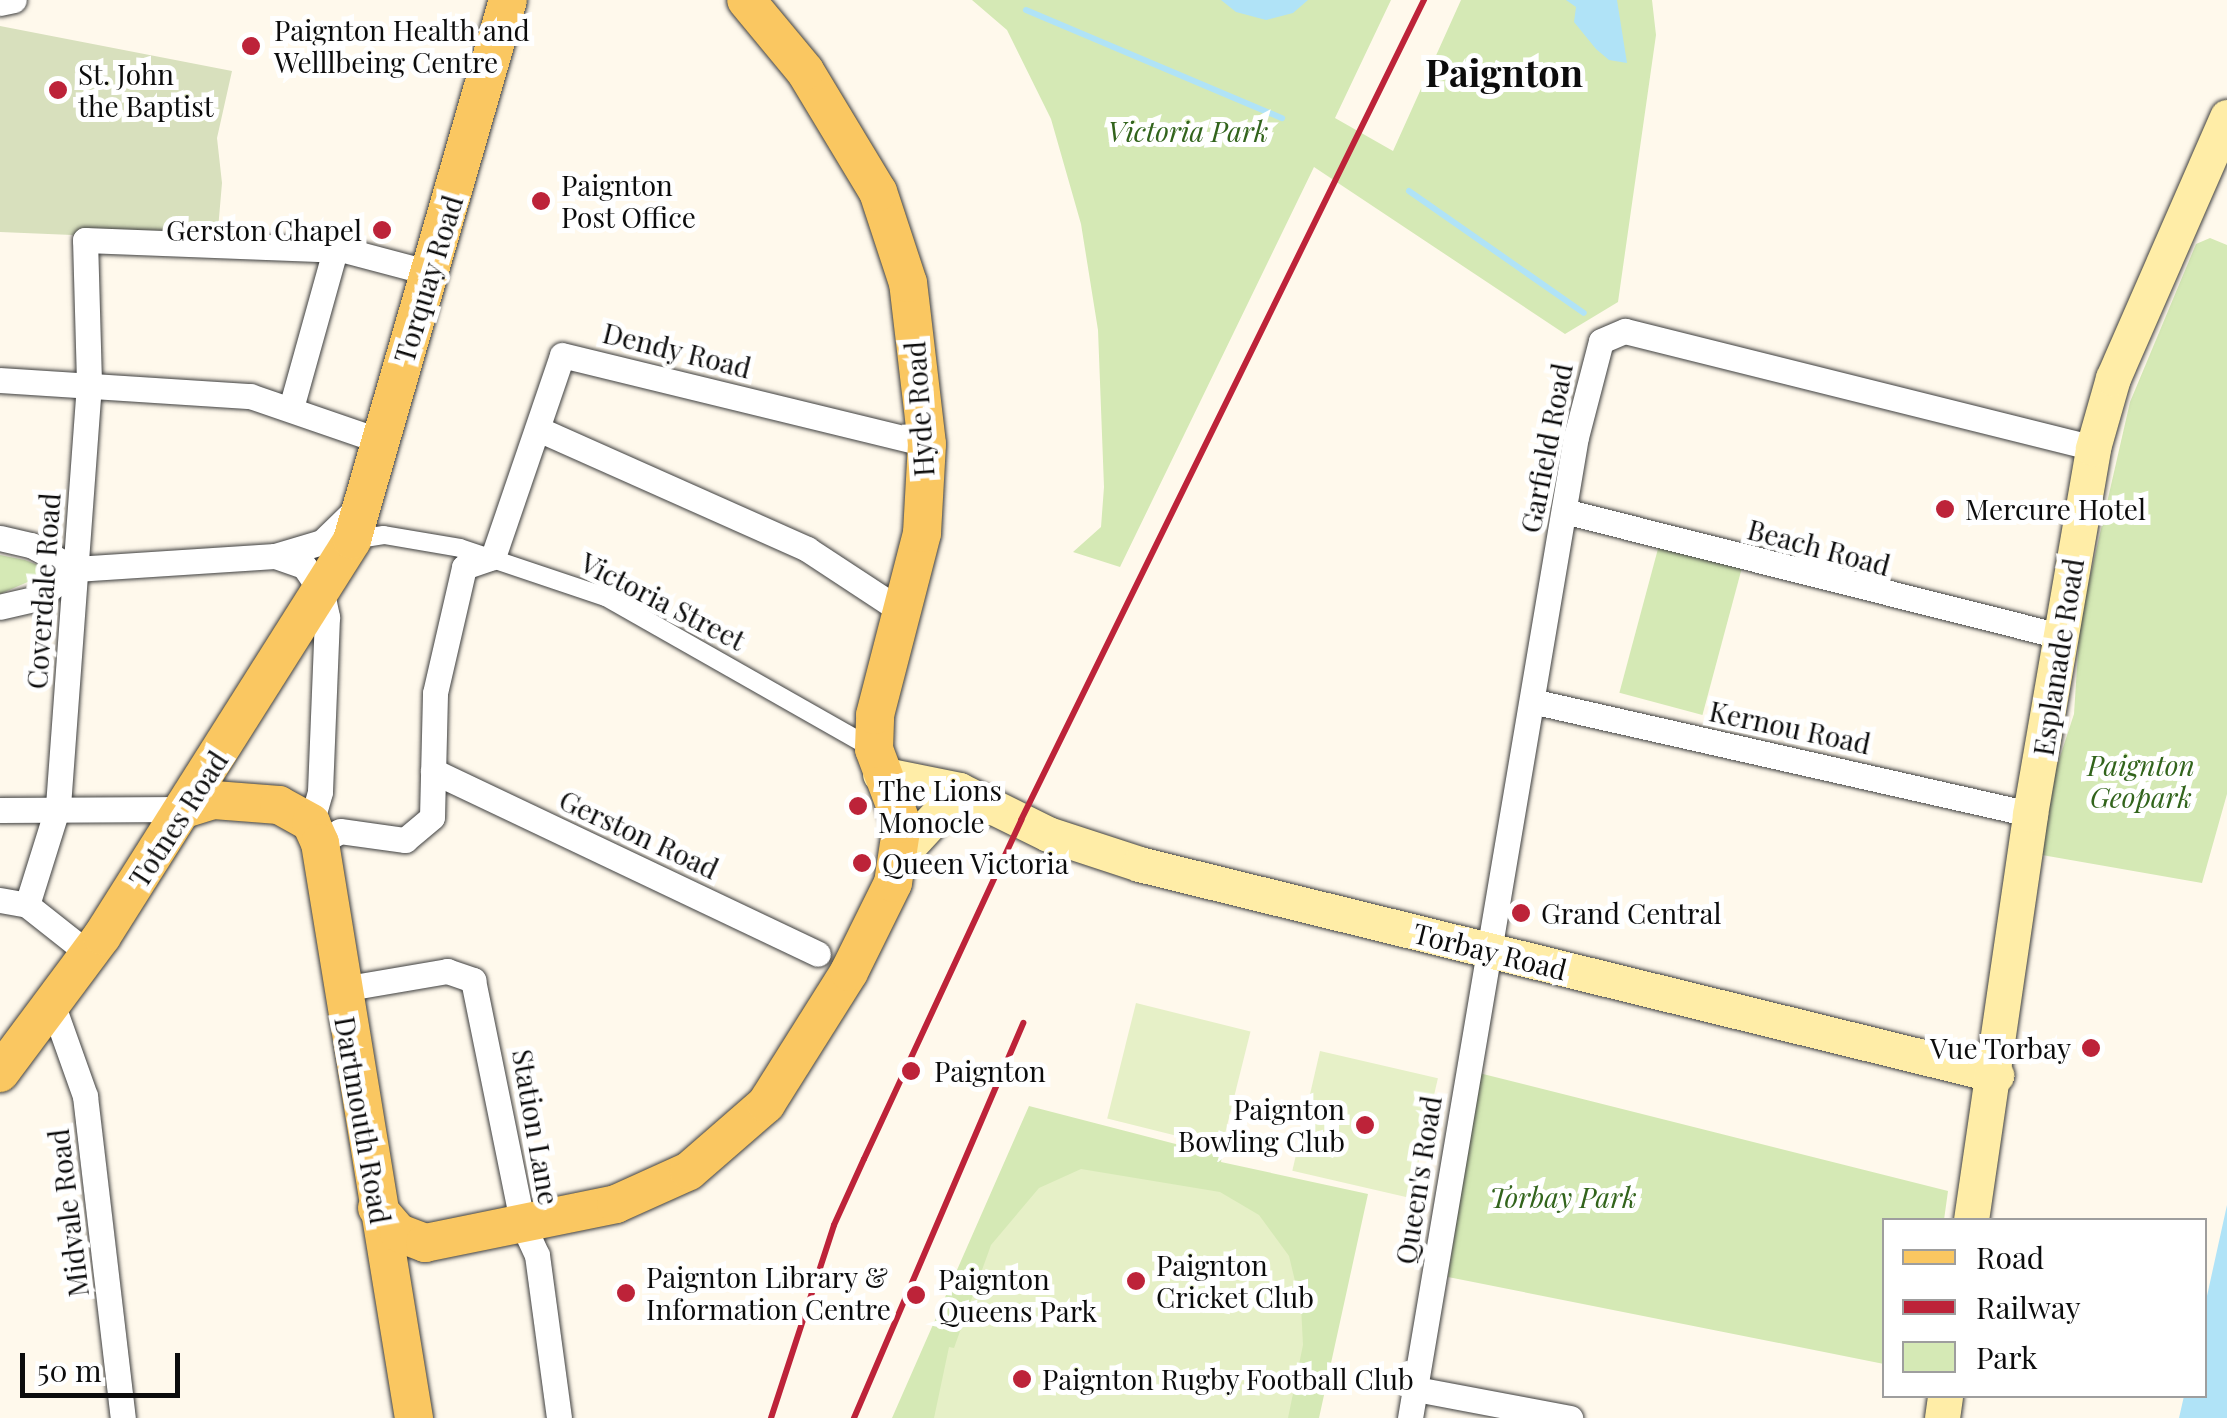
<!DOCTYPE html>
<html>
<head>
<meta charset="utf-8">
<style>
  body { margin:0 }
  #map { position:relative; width:2227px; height:1418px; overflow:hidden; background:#fff9ec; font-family:"Playfair Display",serif }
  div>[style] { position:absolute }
  .green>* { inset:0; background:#d5e9b5; transform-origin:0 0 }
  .cemetery>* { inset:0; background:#d8e0bd }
  .pitch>* { inset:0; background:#e6f0c7; transform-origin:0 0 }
  .water>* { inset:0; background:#b0e3f7 }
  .stream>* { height:6px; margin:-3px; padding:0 3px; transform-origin:3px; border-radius:3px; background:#b0e3f7 }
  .roads { filter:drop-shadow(0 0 2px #3f3f3f) drop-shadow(0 0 2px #3f3f3f) }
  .pedestrian>* { height:18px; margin:-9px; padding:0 9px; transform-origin:9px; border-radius:9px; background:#fff }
  .minor>* { height:25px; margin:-12.5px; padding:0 12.5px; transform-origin:12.5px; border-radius:12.5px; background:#fff }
  .secondary>* { height:35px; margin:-17.5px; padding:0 17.5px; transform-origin:17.5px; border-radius:17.5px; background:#ffeda7 }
  .primary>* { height:38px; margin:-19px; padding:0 19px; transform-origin:19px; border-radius:19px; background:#fac761 }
  .rail>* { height:6px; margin:-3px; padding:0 3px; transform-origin:3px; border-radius:3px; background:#bd2339 }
  .dots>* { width:28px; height:28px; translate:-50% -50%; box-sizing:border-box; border:5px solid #fff; border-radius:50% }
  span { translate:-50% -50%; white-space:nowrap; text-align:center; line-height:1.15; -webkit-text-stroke:10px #fff; paint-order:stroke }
  .poi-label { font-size:28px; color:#0c0c0c }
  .left { translate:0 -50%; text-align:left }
  .right { translate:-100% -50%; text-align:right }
  .park-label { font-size:28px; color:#32641c; font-style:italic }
  .street-label { font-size:28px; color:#0c0c0c }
  .district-label { font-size:38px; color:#0c0c0c; font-weight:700 }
  .legend { position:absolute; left:1882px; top:1218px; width:325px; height:180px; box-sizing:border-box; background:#fff; border:2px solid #9e9e9e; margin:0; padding:12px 18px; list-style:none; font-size:30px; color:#0c0c0c }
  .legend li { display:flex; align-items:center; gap:20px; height:50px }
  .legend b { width:50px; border:2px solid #9e9e9e }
  .scale { position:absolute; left:20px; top:1353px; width:160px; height:45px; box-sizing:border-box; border:5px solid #0c0c0c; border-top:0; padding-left:12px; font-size:30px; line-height:35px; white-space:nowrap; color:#0c0c0c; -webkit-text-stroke:8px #fff; paint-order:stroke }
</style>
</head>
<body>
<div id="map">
  <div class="green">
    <div style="clip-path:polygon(972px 0,1391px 0,1335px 118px,1393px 151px,1461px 0,1652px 0,1656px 35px,1618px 302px,1565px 334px,1314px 167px,1120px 567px,1073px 552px,1101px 527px,1104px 487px,1098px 330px,1081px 224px,1051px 119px,1007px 30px)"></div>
    <div style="clip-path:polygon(2210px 238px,2227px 245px,2227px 794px,2202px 883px,2042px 855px,2056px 769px,2074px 714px,2080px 621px,2130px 402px,2196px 244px)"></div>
    <div style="left:1659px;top:545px;width:86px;height:153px;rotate:15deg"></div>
    <div style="clip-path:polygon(0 555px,25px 560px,53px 571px,0 594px)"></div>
    <div style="clip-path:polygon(1479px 1073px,1948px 1191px,1944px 1220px,1884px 1220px,1884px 1364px,1448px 1277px)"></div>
    <div style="clip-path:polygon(1029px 1106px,1222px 1156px,1221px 1162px,1368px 1194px,1319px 1418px,892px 1418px)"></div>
  </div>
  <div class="cemetery">
    <div style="clip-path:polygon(0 26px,232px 71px,217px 138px,222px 183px,217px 241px,0 232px)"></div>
  </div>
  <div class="pitch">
    <div style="left:1136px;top:1003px;width:118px;height:119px;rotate:14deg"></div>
    <div style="left:1320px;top:1051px;width:121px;height:123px;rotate:13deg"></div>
    <div style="clip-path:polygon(1081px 1169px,1220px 1192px,1259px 1215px,1289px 1256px,1301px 1306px,1303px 1345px,1288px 1418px,934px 1418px,949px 1347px,954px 1348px,991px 1245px,1039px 1188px)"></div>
  </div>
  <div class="water">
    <div style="clip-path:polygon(1221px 0,1308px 0,1293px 13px,1266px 20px,1236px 12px)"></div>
    <div style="clip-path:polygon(1566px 0,1617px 0,1627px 63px,1609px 60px,1596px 49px,1574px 22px,1576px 7px)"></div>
    <div style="clip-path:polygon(2227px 1205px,2227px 1418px,2179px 1418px,2184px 1396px,2204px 1396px,2205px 1305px)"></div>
  </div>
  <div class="stream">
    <div style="left:1026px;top:10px;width:278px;rotate:22.9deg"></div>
    <div style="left:1409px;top:191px;width:213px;rotate:34.9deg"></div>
  </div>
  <div class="roads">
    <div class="pedestrian">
      <div style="left:352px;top:540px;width:32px;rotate:-9deg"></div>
      <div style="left:384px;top:535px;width:77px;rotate:9.7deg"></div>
      <div style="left:460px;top:548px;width:154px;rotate:18.6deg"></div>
      <div style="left:606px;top:597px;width:308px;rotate:29.6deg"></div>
    </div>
    <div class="minor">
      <div style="left:0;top:3px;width:14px;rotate:-12deg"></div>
      <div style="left:0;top:380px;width:251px;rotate:3.7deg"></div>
      <div style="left:250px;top:396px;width:139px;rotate:19deg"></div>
      <div style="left:291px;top:408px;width:160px;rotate:-74.4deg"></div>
      <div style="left:538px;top:429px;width:295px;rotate:24deg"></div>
      <div style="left:807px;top:549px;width:115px;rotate:33.3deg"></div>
      <div style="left:1564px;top:511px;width:512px;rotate:14.14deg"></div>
      <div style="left:0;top:538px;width:32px;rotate:13deg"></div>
      <div style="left:31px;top:545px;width:50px;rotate:28.6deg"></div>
      <div style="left:75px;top:569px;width:47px;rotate:141.9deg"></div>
      <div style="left:38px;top:598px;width:39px;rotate:167deg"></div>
      <div style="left:275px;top:556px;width:31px;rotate:19deg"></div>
      <div style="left:304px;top:566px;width:32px;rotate:56deg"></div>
      <div style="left:322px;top:593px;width:25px;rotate:78deg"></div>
      <div style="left:327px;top:617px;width:175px;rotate:92.3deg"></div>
      <div style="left:320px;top:792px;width:32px;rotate:106deg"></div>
      <div style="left:75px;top:569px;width:200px;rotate:-3.7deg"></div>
      <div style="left:275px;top:556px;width:49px;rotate:-16.6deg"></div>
      <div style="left:322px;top:542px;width:52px;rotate:-44.2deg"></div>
      <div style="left:1536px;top:702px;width:507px;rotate:12.77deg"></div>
      <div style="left:433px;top:771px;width:426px;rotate:25.4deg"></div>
      <div style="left:0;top:810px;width:184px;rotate:-0.3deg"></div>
      <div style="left:320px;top:843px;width:23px;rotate:-31deg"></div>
      <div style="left:340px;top:831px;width:66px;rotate:7.9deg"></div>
      <div style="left:405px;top:840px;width:35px;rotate:-40deg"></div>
      <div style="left:432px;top:817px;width:124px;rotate:-88.6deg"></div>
      <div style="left:435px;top:693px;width:129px;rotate:-77deg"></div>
      <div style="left:464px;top:567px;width:31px;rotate:-19deg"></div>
      <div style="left:493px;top:557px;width:213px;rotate:-71.1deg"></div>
      <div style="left:562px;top:355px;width:376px;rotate:13.7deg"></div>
      <div style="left:0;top:900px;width:27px;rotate:10deg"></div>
      <div style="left:27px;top:905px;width:79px;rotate:38.3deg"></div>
      <div style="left:27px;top:905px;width:104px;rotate:-72.6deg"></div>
      <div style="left:58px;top:806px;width:425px;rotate:-85.8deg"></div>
      <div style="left:89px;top:382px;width:142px;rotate:-91.6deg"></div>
      <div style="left:85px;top:240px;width:259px;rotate:2.2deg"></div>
      <div style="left:344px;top:250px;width:86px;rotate:14.8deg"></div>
      <div style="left:342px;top:989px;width:107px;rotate:-9.7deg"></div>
      <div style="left:447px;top:971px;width:28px;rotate:19deg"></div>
      <div style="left:473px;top:980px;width:250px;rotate:78.5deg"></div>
      <div style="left:523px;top:1225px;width:33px;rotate:65deg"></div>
      <div style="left:537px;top:1255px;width:164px;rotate:82.3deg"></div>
      <div style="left:53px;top:1006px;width:96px;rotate:70.4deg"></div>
      <div style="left:85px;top:1096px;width:324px;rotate:83.3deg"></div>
      <div style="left:1416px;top:1389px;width:157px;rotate:10.7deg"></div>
      <div style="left:1410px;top:1418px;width:995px;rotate:-80.4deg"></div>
      <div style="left:1576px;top:437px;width:99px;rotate:-75.4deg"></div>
      <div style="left:1601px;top:341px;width:26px;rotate:-23deg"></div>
      <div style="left:1625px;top:331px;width:482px;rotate:14deg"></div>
    </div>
    <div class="secondary">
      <div style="left:880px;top:774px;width:81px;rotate:11.4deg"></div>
      <div style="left:959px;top:790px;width:99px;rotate:26.3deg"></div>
      <div style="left:1048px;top:834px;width:96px;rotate:18.2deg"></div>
      <div style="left:1139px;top:864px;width:883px;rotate:13.83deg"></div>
      <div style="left:902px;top:853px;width:54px;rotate:-47.2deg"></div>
      <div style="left:939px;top:813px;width:51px;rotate:-6.7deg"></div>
      <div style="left:1971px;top:1220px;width:410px;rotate:-81.7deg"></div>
      <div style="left:2030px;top:814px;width:371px;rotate:-80.2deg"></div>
      <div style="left:2093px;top:448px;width:73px;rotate:-74.1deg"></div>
      <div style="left:2113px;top:378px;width:285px;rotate:-66.4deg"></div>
      <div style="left:1942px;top:1418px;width:22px;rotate:-82deg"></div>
    </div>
    <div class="primary">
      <div style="left:184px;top:809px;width:31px;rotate:-17deg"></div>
      <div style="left:214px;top:800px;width:65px;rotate:4.4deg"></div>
      <div style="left:279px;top:805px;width:37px;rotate:29deg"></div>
      <div style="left:311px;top:823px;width:22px;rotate:66deg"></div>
      <div style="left:320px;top:843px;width:583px;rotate:80.72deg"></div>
      <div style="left:0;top:1073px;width:171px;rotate:-53.3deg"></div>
      <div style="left:102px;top:936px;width:468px;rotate:-57.7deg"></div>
      <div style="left:352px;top:540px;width:562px;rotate:-73.89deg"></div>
      <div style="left:377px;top:1208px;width:33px;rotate:49deg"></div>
      <div style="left:399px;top:1233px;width:28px;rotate:21deg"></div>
      <div style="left:425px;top:1243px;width:195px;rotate:-11.5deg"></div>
      <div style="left:616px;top:1204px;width:80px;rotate:-24.3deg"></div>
      <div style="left:689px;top:1171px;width:102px;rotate:-41deg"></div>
      <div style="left:766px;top:1104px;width:156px;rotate:-57.8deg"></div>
      <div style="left:849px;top:972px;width:99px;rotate:-63.7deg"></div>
      <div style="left:893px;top:883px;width:60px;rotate:-81.3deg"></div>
      <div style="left:902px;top:824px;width:80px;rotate:-110.5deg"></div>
      <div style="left:874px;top:749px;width:34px;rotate:-88deg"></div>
      <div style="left:875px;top:715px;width:188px;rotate:-75.5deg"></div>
      <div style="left:922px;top:533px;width:89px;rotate:-86.8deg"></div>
      <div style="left:927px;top:444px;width:162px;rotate:-96.7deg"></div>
      <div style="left:908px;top:283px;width:96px;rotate:-108.2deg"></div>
      <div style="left:878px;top:192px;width:141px;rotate:-121.1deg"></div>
      <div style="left:805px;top:71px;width:92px;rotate:-129.7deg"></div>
    </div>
  </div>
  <div class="rail">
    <div style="left:771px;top:1418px;width:203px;rotate:-71.9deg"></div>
    <div style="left:834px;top:1225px;width:72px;rotate:-65.6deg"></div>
    <div style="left:864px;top:1159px;width:374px;rotate:-65.1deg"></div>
    <div style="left:1021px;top:820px;width:914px;rotate:-63.83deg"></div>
    <div style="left:854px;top:1418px;width:430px;rotate:-66.8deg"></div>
  </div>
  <div class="dots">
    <div style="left:251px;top:46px;background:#bd2339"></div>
    <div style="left:58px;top:90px;background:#bd2339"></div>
    <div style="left:541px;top:201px;background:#bd2339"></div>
    <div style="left:382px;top:230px;background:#bd2339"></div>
    <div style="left:1945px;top:509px;background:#bd2339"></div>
    <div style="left:858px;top:806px;background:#bd2339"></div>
    <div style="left:862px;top:863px;background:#bd2339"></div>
    <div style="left:1521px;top:913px;background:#bd2339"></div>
    <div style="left:2091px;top:1048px;background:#bd2339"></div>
    <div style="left:911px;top:1071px;background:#bd2339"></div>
    <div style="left:1365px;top:1125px;background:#bd2339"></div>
    <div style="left:1136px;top:1281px;background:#bd2339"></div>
    <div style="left:626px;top:1293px;background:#bd2339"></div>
    <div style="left:916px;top:1295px;background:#bd2339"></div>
    <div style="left:1022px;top:1379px;background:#bd2339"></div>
  </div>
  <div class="poi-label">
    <span class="left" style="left:274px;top:46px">Paignton Health and<br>Welllbeing Centre</span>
    <span class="left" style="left:78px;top:90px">St. John<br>the Baptist</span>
    <span class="left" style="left:561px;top:201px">Paignton<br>Post Office</span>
    <span class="right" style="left:362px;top:230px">Gerston Chapel</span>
    <span class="left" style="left:1965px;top:509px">Mercure Hotel</span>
    <span class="left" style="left:878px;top:806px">The Lions<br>Monocle</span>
    <span class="left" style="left:882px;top:863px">Queen Victoria</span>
    <span class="left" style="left:1541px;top:913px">Grand Central</span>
    <span class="right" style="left:2071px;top:1048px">Vue Torbay</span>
    <span class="left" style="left:934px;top:1071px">Paignton</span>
    <span class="right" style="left:1345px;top:1125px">Paignton<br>Bowling Club</span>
    <span class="left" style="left:1156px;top:1281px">Paignton<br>Cricket Club</span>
    <span class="left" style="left:646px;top:1293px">Paignton Library &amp;<br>Information Centre</span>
    <span class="left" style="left:938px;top:1295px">Paignton<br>Queens Park</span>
    <span class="left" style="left:1042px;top:1379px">Paignton Rugby Football Club</span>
  </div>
  <div class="park-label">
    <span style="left:1188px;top:131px">Victoria Park</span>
    <span style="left:2141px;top:781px">Paignton<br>Geopark</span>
    <span style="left:1563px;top:1197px">Torbay Park</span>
  </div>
  <div class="street-label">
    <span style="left:428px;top:279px;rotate:-73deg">Torquay Road</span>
    <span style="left:677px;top:350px;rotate:14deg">Dendy Road</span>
    <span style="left:919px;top:409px;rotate:-94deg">Hyde Road</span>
    <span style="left:1546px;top:448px;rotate:-79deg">Garfield Road</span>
    <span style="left:1819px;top:547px;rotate:15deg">Beach Road</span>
    <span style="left:43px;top:591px;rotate:-86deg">Coverdale Road</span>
    <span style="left:663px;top:601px;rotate:27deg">Victoria Street</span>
    <span style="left:2058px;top:657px;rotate:-81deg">Esplanade Road</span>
    <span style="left:1790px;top:727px;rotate:12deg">Kernou Road</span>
    <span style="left:178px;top:819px;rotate:-57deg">Totnes Road</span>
    <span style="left:639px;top:834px;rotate:25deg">Gerston Road</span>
    <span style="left:1490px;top:951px;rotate:14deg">Torbay Road</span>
    <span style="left:363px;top:1120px;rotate:80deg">Dartmouth Road</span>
    <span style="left:536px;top:1127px;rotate:80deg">Station Lane</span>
    <span style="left:1418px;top:1180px;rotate:-81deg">Queen's Road</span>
    <span style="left:68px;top:1213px;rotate:-97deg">Midvale Road</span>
  </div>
  <div class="district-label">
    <span style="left:1504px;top:72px">Paignton</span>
  </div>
  <ul class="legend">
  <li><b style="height:12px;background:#fac761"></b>Road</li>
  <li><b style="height:12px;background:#bd2339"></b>Railway</li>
  <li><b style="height:28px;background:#d5e9b5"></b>Park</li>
  </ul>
  <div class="scale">50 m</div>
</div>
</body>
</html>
